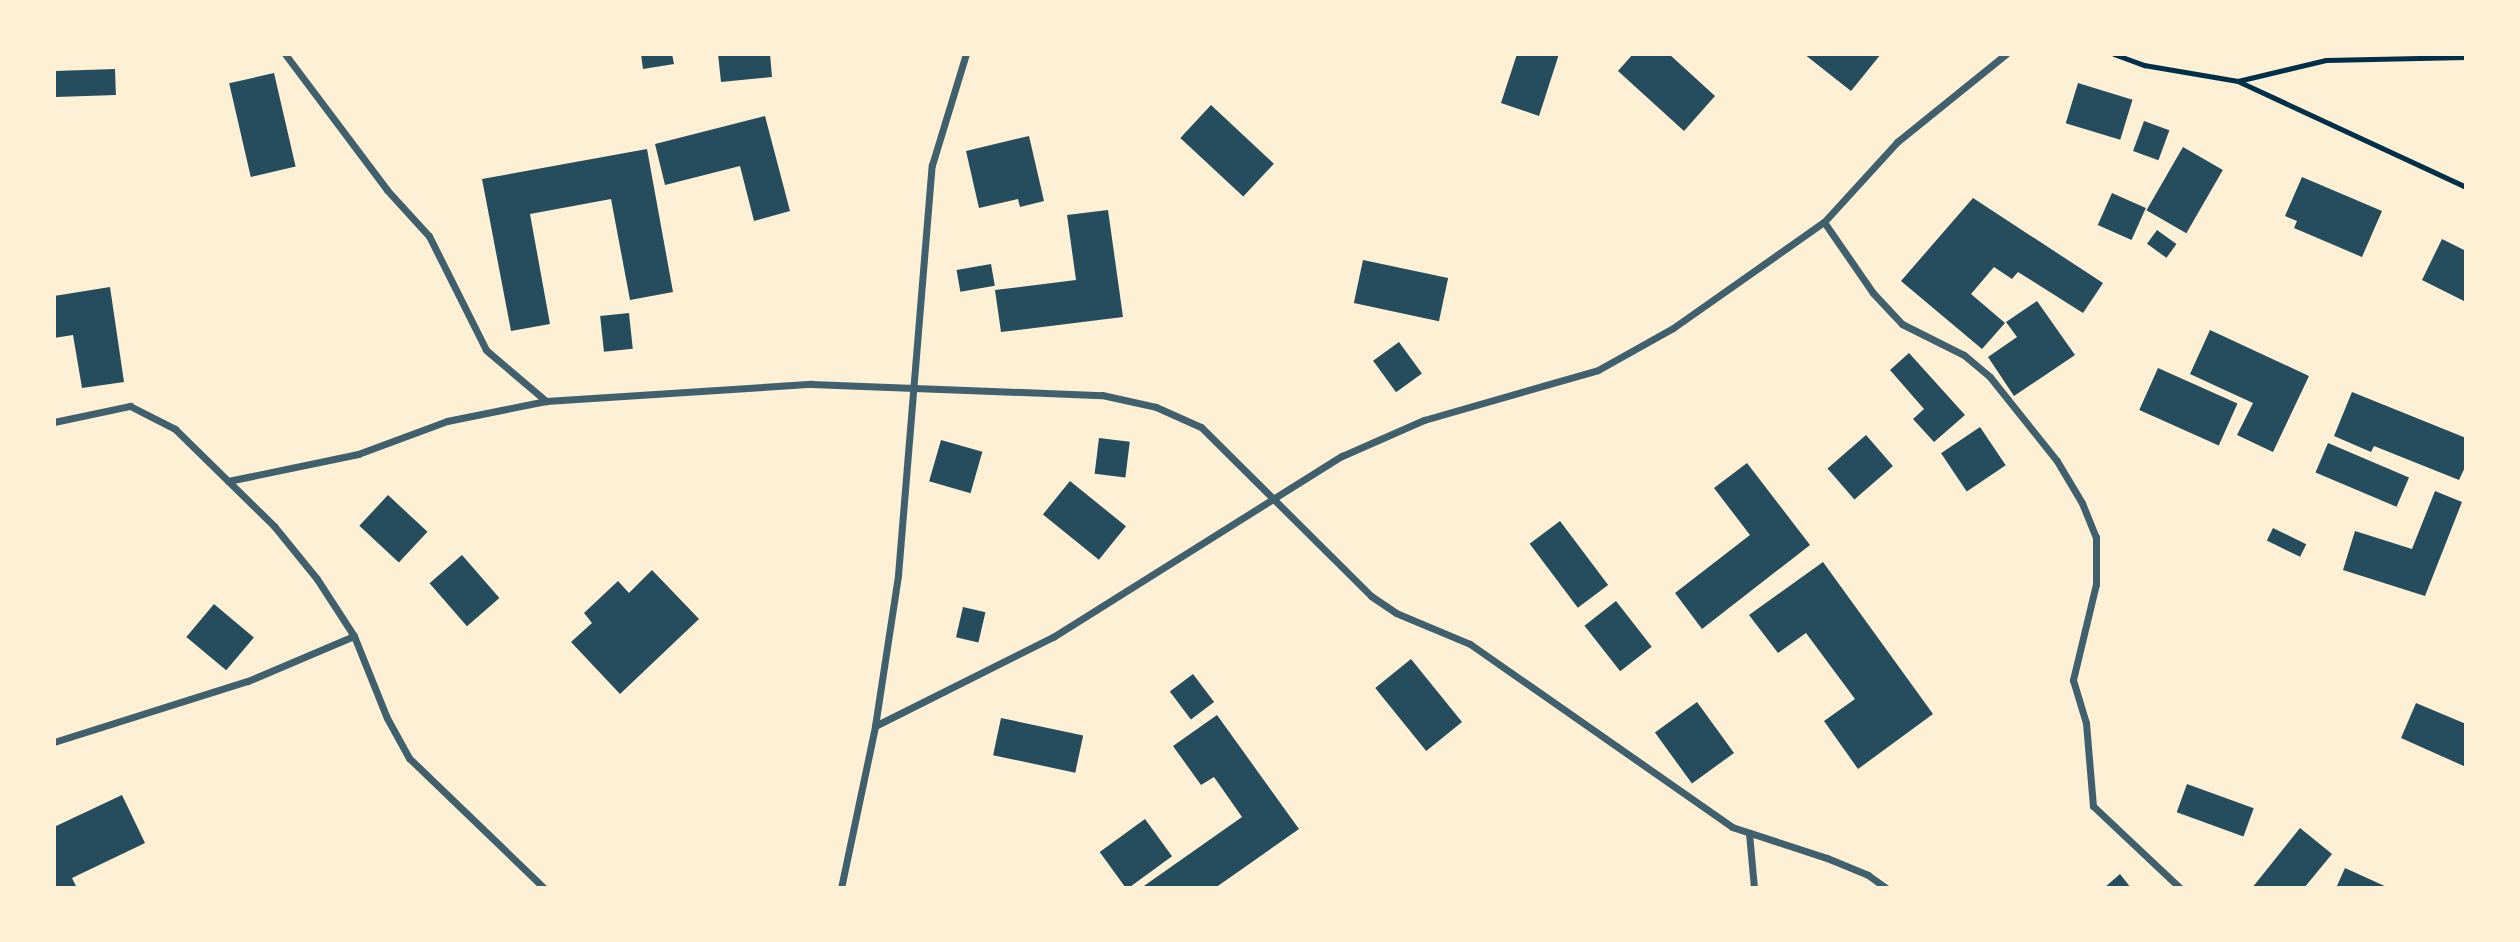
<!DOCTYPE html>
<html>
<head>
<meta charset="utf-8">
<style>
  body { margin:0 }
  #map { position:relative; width:2520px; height:942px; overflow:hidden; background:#fdf0d5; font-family:Commissioner,sans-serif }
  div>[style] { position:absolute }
  .building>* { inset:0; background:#264d5e; transform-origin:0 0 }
  .path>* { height:4.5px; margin:-2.25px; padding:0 2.25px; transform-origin:2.25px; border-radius:2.25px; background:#003049 }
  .minor>* { height:7px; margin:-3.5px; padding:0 3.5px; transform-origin:3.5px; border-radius:3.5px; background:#3f606c }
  span { translate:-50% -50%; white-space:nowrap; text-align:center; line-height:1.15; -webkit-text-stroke:7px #fdf0d5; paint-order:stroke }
  .frame { position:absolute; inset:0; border:56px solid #fdf0d5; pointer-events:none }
</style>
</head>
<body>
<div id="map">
  <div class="building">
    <div style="clip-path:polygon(641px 54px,672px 54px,674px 64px,643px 69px)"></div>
    <div style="clip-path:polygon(718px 54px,770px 54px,772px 77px,721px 82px)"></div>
    <div style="clip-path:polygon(1517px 54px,1559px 54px,1539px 116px,1501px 103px)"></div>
    <div style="clip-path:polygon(1633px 54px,1669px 54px,1715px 96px,1684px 131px,1618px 71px)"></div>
    <div style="clip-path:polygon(1804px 54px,1881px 54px,1851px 91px)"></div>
    <div style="left:115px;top:69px;width:26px;height:60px;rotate:88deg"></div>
    <div style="left:274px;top:73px;width:96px;height:46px;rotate:77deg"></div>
    <div style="left:2078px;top:83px;width:57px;height:42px;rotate:17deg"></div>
    <div style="left:1211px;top:105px;width:86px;height:45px;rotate:43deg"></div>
    <div style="clip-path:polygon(765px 116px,790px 211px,754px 221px,740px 166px,665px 185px,655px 144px)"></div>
    <div style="left:2144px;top:121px;width:27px;height:32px;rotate:20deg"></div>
    <div style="clip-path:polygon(1029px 136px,1044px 201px,1020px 207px,1018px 199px,979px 208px,966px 151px)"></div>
    <div style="left:2183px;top:147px;width:46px;height:73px;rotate:30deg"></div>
    <div style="clip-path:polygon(647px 149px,673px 292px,630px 300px,611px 199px,530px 214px,550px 324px,511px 331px,482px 179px)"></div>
    <div style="clip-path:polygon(2302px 177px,2382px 211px,2362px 257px,2294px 228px,2297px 221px,2285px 216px)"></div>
    <div style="left:2112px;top:193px;width:37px;height:35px;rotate:24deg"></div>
    <div style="clip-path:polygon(1973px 198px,2103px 283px,2083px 313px,2018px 272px,2012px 279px,1994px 267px,1971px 294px,2005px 323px,1982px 349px,1901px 281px)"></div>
    <div style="clip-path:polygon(1108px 210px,1123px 317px,1001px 332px,995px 290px,1076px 280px,1067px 215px)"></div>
    <div style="left:2157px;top:230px;width:24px;height:17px;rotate:36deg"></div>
    <div style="clip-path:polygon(2442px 239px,2466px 251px,2466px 302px,2422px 280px)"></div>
    <div style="left:1363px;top:260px;width:87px;height:44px;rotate:12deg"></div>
    <div style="left:991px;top:264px;width:22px;height:35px;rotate:80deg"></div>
    <div style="clip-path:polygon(110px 287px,124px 382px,82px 388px,73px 335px,54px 338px,54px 296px)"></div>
    <div style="clip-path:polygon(2037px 301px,2075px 355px,2014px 396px,1988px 357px,2017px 337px,2006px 322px)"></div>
    <div style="left:629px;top:313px;width:36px;height:29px;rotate:84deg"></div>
    <div style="clip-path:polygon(2210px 330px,2309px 376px,2273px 452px,2237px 435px,2253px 403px,2190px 374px)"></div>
    <div style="left:1399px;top:342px;width:39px;height:32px;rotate:54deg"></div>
    <div style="clip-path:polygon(1909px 353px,1965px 415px,1934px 442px,1913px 419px,1924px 409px,1890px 370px)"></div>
    <div style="left:2158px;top:368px;width:87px;height:46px;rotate:24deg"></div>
    <div style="clip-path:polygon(2352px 392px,2466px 438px,2466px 465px,2459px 480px,2374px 446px,2371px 452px,2334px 436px)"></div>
    <div style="left:1980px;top:427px;width:46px;height:47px;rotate:56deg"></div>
    <div style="left:1866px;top:435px;width:41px;height:51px;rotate:49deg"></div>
    <div style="left:1099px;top:438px;width:31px;height:36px;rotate:7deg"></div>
    <div style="left:941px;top:440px;width:43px;height:43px;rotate:16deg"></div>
    <div style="left:2328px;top:443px;width:88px;height:32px;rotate:23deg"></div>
    <div style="clip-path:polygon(1747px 463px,1810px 545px,1702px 629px,1675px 593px,1750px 535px,1714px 488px)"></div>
    <div style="left:1070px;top:481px;width:72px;height:43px;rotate:39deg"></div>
    <div style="clip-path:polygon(2435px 491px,2462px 502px,2425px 596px,2343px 570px,2355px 531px,2412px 549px)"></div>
    <div style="left:388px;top:495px;width:54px;height:42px;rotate:43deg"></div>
    <div style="left:1560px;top:521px;width:80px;height:38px;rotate:53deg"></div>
    <div style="left:2273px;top:528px;width:37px;height:14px;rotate:26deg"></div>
    <div style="left:462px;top:555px;width:57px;height:43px;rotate:49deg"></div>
    <div style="clip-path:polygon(1823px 562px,1933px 714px,1858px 769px,1824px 721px,1855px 699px,1806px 633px,1778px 653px,1749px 615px)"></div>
    <div style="clip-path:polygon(652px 570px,699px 619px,620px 694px,571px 642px,592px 623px,584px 613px,618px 581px,629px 593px)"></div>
    <div style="left:1616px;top:601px;width:58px;height:40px;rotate:52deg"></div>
    <div style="left:214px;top:604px;width:52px;height:43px;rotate:40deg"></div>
    <div style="left:963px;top:607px;width:23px;height:31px;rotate:13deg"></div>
    <div style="left:1411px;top:659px;width:81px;height:46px;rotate:51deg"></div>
    <div style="left:1193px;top:674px;width:35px;height:29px;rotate:53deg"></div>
    <div style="left:1697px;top:702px;width:63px;height:52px;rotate:54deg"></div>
    <div style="clip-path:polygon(2416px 703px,2466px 724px,2466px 767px,2401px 738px)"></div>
    <div style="clip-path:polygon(1217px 715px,1299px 829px,1215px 888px,1141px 888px,1242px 817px,1214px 777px,1201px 785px,1173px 746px)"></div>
    <div style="left:1001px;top:718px;width:84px;height:38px;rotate:12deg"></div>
    <div style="left:2187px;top:784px;width:71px;height:30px;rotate:20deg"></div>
    <div style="clip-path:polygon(122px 795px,145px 843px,72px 878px,77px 888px,54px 888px,54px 827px)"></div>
    <div style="left:1145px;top:819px;width:46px;height:56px;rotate:54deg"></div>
    <div style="clip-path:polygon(2300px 828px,2332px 854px,2304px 888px,2252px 888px)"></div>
    <div style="clip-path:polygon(2345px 868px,2389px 888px,2336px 888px)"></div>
    <div style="clip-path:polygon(2120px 874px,2131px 888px,2104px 888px)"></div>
  </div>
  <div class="path">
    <div style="left:2114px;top:54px;width:32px;rotate:20deg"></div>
    <div style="left:2144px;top:65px;width:95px;rotate:9.7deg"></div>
    <div style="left:2238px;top:81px;width:251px;rotate:24.9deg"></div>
    <div style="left:2238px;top:81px;width:90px;rotate:-13.4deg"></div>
    <div style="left:2326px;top:60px;width:140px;rotate:-1.2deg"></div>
  </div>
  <div class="minor">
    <div style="left:285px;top:54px;width:170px;rotate:53.1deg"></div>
    <div style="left:387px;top:190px;width:62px;rotate:47.6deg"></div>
    <div style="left:429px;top:236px;width:127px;rotate:63.4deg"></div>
    <div style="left:486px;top:350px;width:79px;rotate:40.4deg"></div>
    <div style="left:1824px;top:222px;width:86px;rotate:55.4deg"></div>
    <div style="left:1873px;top:293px;width:42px;rotate:46.9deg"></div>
    <div style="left:1902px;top:324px;width:69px;rotate:26.6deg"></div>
    <div style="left:1964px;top:355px;width:34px;rotate:40deg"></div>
    <div style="left:1990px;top:377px;width:107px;rotate:51.4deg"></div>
    <div style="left:2057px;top:461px;width:49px;rotate:59.2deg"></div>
    <div style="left:2082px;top:503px;width:37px;rotate:68deg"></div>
    <div style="left:2096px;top:537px;width:47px;rotate:90deg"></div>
    <div style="left:2096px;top:584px;width:99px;rotate:103.5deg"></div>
    <div style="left:2073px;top:680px;width:45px;rotate:73.2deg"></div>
    <div style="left:2086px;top:723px;width:83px;rotate:85.2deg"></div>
    <div style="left:2093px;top:806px;width:120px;rotate:43.3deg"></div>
    <div style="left:54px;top:422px;width:78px;rotate:-11.9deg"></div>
    <div style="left:130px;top:406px;width:51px;rotate:27.1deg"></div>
    <div style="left:175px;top:429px;width:139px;rotate:44.4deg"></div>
    <div style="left:274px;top:526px;width:68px;rotate:50.9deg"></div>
    <div style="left:317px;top:579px;width:68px;rotate:57deg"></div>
    <div style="left:354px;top:636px;width:88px;rotate:68.1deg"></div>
    <div style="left:387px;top:718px;width:46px;rotate:61.2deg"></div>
    <div style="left:409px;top:758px;width:187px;rotate:43.9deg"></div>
    <div style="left:228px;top:481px;width:133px;rotate:-11.7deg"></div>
    <div style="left:358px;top:454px;width:95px;rotate:-20.3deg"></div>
    <div style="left:447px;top:421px;width:101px;rotate:-11.4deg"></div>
    <div style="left:546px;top:401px;width:266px;rotate:-3.7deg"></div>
    <div style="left:811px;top:384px;width:291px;rotate:2.2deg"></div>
    <div style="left:1102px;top:395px;width:55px;rotate:12.5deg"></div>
    <div style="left:1156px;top:407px;width:49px;rotate:24deg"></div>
    <div style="left:1201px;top:427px;width:240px;rotate:44.8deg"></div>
    <div style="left:1371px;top:596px;width:30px;rotate:34deg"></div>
    <div style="left:1396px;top:613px;width:80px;rotate:22.7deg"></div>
    <div style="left:1470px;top:644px;width:320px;rotate:34.9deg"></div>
    <div style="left:1732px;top:827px;width:100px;rotate:18.1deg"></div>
    <div style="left:1827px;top:858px;width:44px;rotate:22.5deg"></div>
    <div style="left:1868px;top:875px;width:22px;rotate:36deg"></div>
    <div style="left:875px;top:726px;width:199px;rotate:-26.6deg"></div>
    <div style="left:1053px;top:637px;width:341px;rotate:-32.1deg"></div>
    <div style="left:1342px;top:456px;width:90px;rotate:-23.7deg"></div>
    <div style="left:1424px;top:420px;width:181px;rotate:-16deg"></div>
    <div style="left:1598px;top:370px;width:86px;rotate:-29.2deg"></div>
    <div style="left:1673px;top:328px;width:184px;rotate:-35.1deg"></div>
    <div style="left:1824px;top:222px;width:108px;rotate:-47.6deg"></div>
    <div style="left:1897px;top:142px;width:140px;rotate:-38.9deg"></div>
    <div style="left:54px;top:742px;width:203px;rotate:-17.5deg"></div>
    <div style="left:248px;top:681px;width:115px;rotate:-23deg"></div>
    <div style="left:1749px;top:833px;width:55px;rotate:84.8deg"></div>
    <div style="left:841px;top:888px;width:166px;rotate:-78.1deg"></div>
    <div style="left:875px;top:726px;width:153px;rotate:-81.3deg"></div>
    <div style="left:898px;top:575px;width:411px;rotate:-85.3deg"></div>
    <div style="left:932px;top:165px;width:116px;rotate:-73deg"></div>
  </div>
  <div class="frame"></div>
</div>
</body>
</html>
